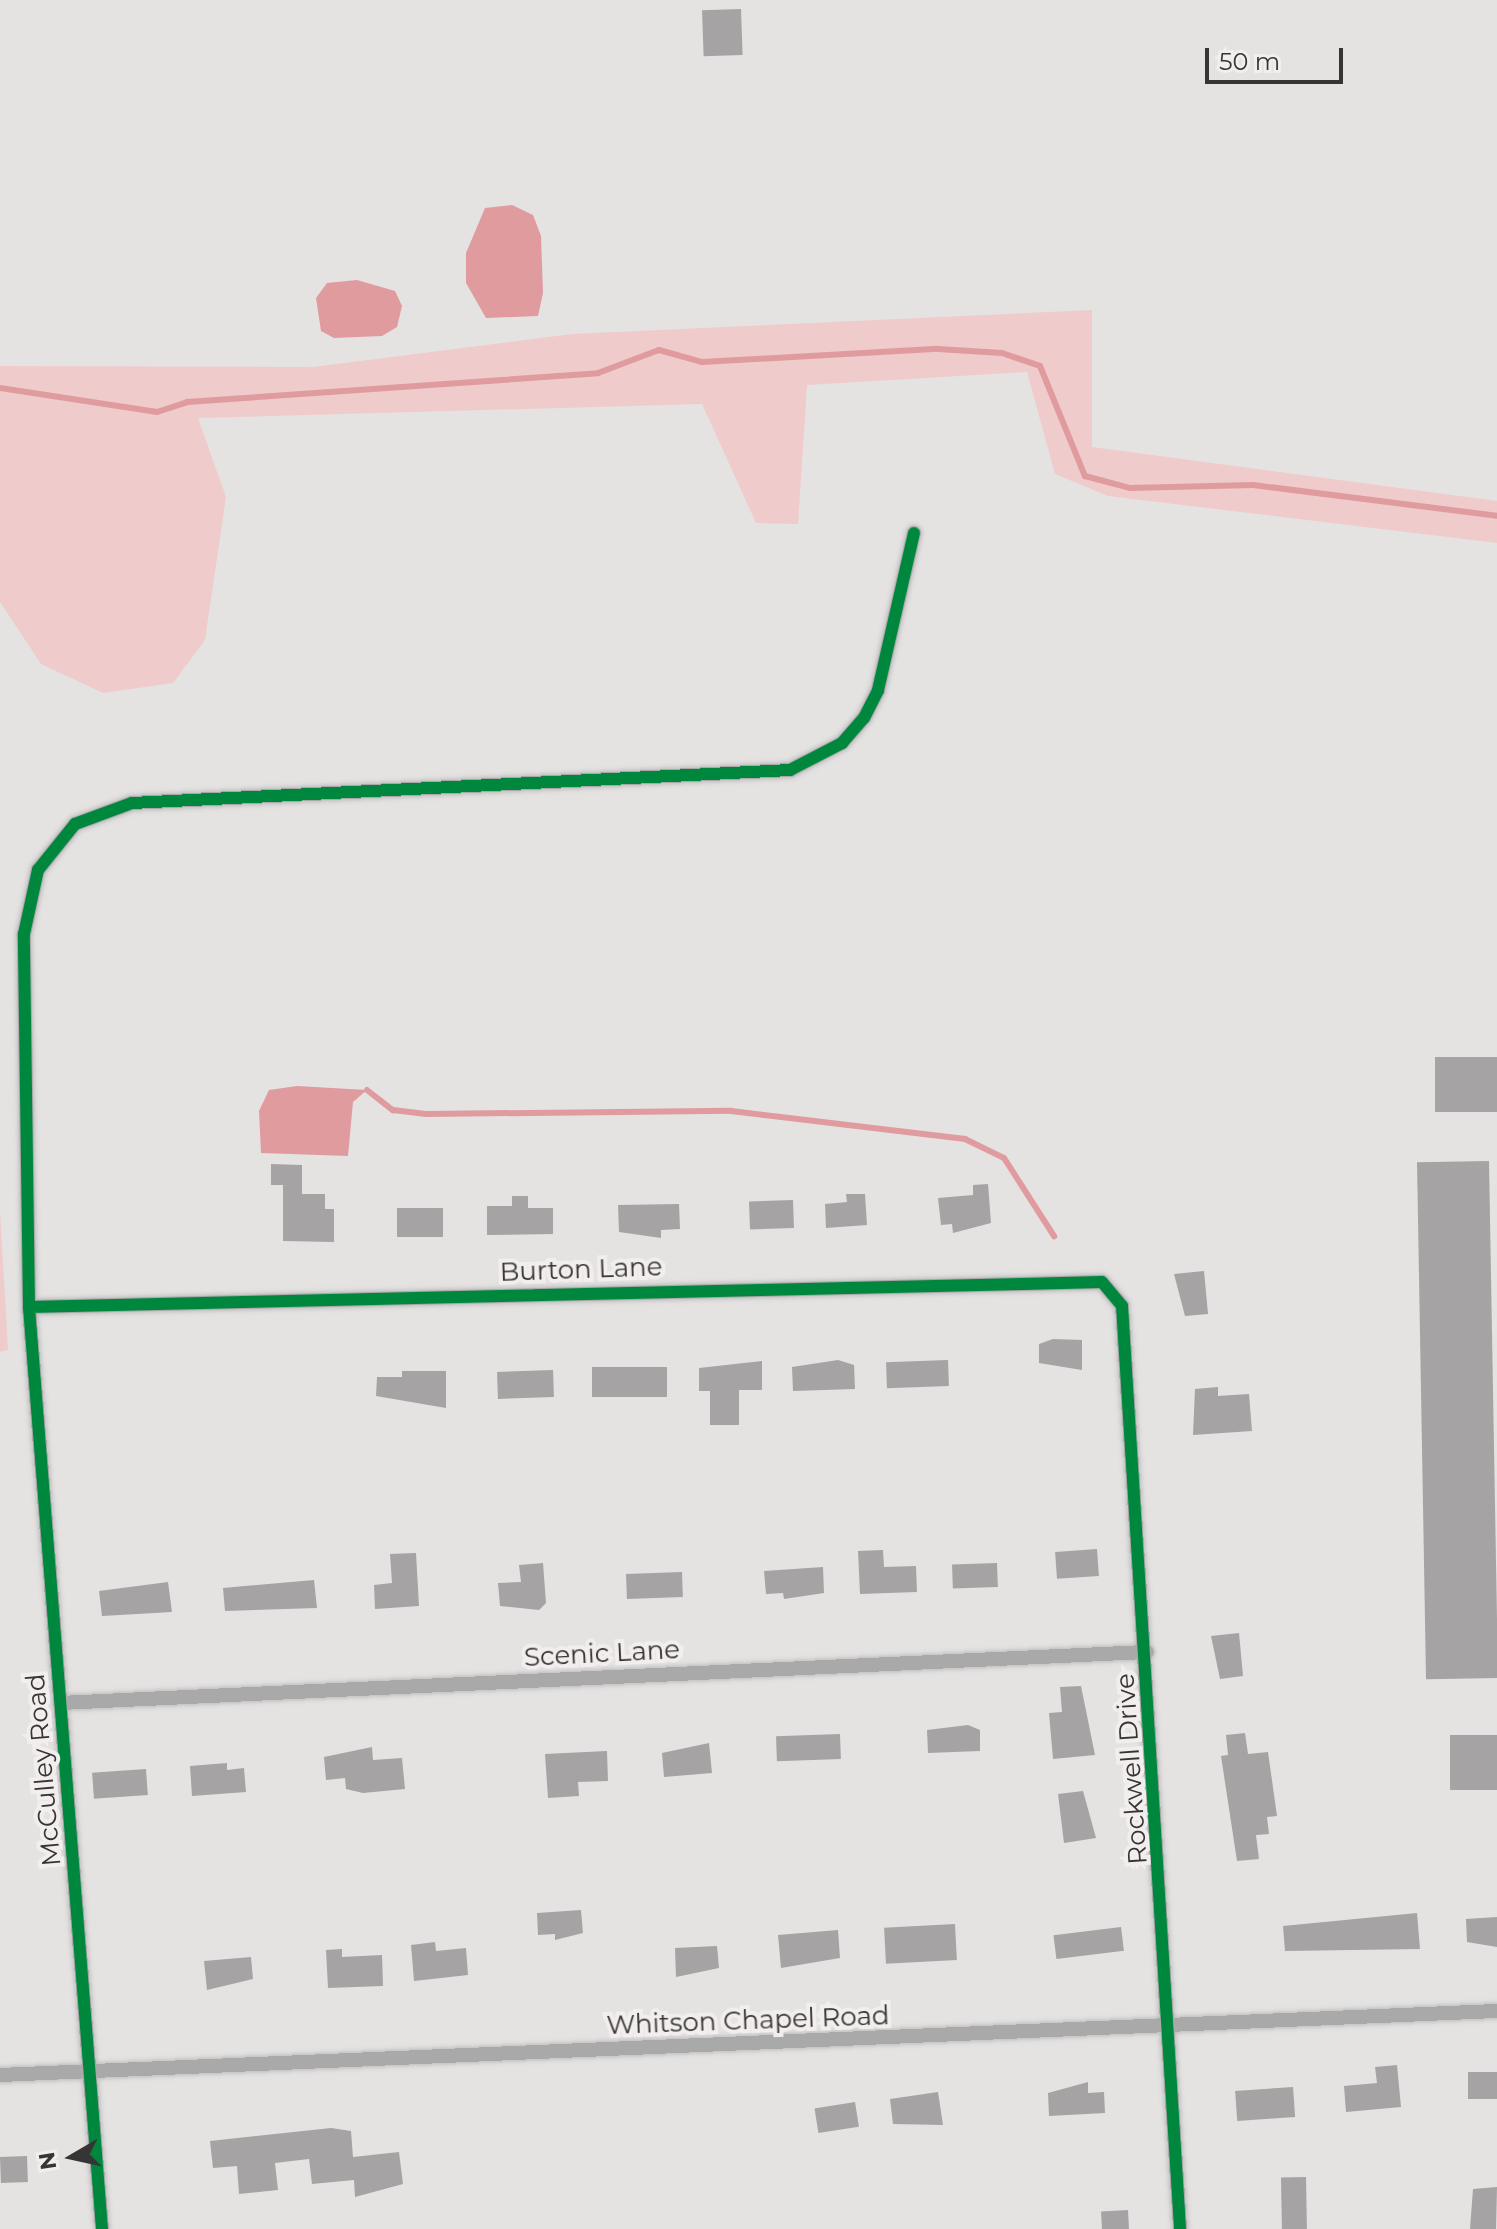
<!DOCTYPE html>
<html>
<head>
<meta charset="utf-8">
<style>
  body { margin:0 }
  #map { position:relative; width:1497px; height:2229px; overflow:hidden; background:#e5e2e2; font-family:Montserrat,sans-serif }
  div>[style] { position:absolute }
  .green>* { inset:0; background:#f0cbcb }
  .water>* { inset:0; background:#e09b9e }
  .stream>* { height:6px; margin:-3px; padding:0 3px; transform-origin:3px; border-radius:3px; background:#e09b9e }
  .building>* { inset:0; background:#a5a3a3; transform-origin:0 0 }
  .roads { filter:drop-shadow(0 0 2px #c1c0c0) drop-shadow(0 0 2px #c1c0c0) }
  .minor>* { height:14px; margin:-7px; padding:0 7px; transform-origin:7px; border-radius:7px; background:#aaa9a9 }
  .cycleway>* { height:12px; margin:-6px; padding:0 6px; transform-origin:6px; border-radius:6px; background:#00873e }
  span { translate:-50% -50%; white-space:nowrap; text-align:center; line-height:1.15; -webkit-text-stroke:8px #f3eeee; paint-order:stroke }
  .street-label { font-size:26px; color:#363434 }
  .north { position:absolute; left:32px; top:2117px; width:80px; height:80px; -webkit-text-stroke:6px #f3eeee; paint-order:stroke; rotate:261deg; font-size:22px; font-weight:700; line-height:32px; text-align:center; color:#363434 }
  .north::after { content:''; display:block; margin:auto; width:28px; height:36px; background:#363434; clip-path:polygon(50% 0,100% 100%,50% 72%,0 100%) }
  .scale { position:absolute; left:1205px; top:48px; width:138px; height:36px; box-sizing:border-box; border:4px solid #363434; border-top:0; padding-left:10px; font-size:24px; line-height:28px; white-space:nowrap; color:#363434; -webkit-text-stroke:6px #f3eeee; paint-order:stroke }
</style>
</head>
<body>
<div id="map">
  <div class="green">
    <div style="clip-path:polygon(1092px 310px,1092px 447px,1497px 501px,1497px 543px,1108px 496px,1055px 474px,1027px 372px,807px 385px,798px 524px,756px 523px,702px 404px,198px 418px,226px 497px,205px 640px,173px 683px,103px 693px,41px 664px,0 602px,0 366px,313px 367px,572px 334px)"></div>
    <div style="clip-path:polygon(0 1211px,8px 1350px,0 1352px)"></div>
  </div>
  <div class="water">
    <div style="clip-path:polygon(512px 205px,533px 215px,541px 236px,543px 293px,538px 316px,486px 318px,466px 283px,466px 253px,485px 208px)"></div>
    <div style="clip-path:polygon(357px 280px,395px 291px,402px 306px,397px 327px,382px 336px,334px 338px,321px 331px,316px 298px,327px 283px)"></div>
    <div style="clip-path:polygon(297px 1086px,367px 1090px,353px 1102px,348px 1156px,261px 1153px,259px 1111px,269px 1090px)"></div>
  </div>
  <div class="stream">
    <div style="left:0;top:388px;width:159px;rotate:8.7deg"></div>
    <div style="left:157px;top:412px;width:32px;rotate:-18deg"></div>
    <div style="left:187px;top:402px;width:412px;rotate:-4deg"></div>
    <div style="left:598px;top:373px;width:65px;rotate:-20.7deg"></div>
    <div style="left:659px;top:350px;width:45px;rotate:15.6deg"></div>
    <div style="left:702px;top:362px;width:236px;rotate:-3.2deg"></div>
    <div style="left:938px;top:349px;width:64px;rotate:3.6deg"></div>
    <div style="left:1002px;top:353px;width:40px;rotate:18.9deg"></div>
    <div style="left:1040px;top:366px;width:119px;rotate:67.8deg"></div>
    <div style="left:1085px;top:476px;width:47px;rotate:14.9deg"></div>
    <div style="left:1130px;top:488px;width:123px;rotate:-1.4deg"></div>
    <div style="left:1253px;top:485px;width:246px;rotate:7.2deg"></div>
    <div style="left:367px;top:1090px;width:33px;rotate:38deg"></div>
    <div style="left:393px;top:1110px;width:33px;rotate:7deg"></div>
    <div style="left:426px;top:1114px;width:305px;rotate:-0.6deg"></div>
    <div style="left:731px;top:1111px;width:236px;rotate:6.8deg"></div>
    <div style="left:965px;top:1139px;width:43px;rotate:26deg"></div>
    <div style="left:1004px;top:1158px;width:93px;rotate:57.3deg"></div>
  </div>
  <div class="building">
    <div style="left:741px;top:9px;width:46px;height:39px;rotate:88deg"></div>
    <div style="left:1497px;top:1057px;width:55px;height:62px;rotate:90deg"></div>
    <div style="left:1489px;top:1161px;width:517px;height:72px;rotate:89deg"></div>
    <div style="clip-path:polygon(271px 1164px,302px 1165px,302px 1194px,325px 1194px,325px 1209px,334px 1209px,334px 1242px,283px 1241px,283px 1185px,271px 1185px)"></div>
    <div style="clip-path:polygon(988px 1184px,991px 1223px,953px 1233px,952px 1224px,941px 1225px,938px 1198px,973px 1195px,973px 1185px)"></div>
    <div style="clip-path:polygon(846px 1194px,865px 1194px,867px 1225px,826px 1228px,825px 1204px,847px 1202px)"></div>
    <div style="clip-path:polygon(512px 1196px,528px 1196px,528px 1208px,553px 1208px,553px 1234px,487px 1235px,487px 1206px,512px 1206px)"></div>
    <div style="left:793px;top:1200px;width:28px;height:44px;rotate:88deg"></div>
    <div style="clip-path:polygon(679px 1204px,680px 1229px,661px 1230px,661px 1238px,619px 1232px,618px 1205px)"></div>
    <div style="left:443px;top:1208px;width:29px;height:46px;rotate:90deg"></div>
    <div style="clip-path:polygon(1204px 1271px,1208px 1314px,1185px 1316px,1174px 1274px)"></div>
    <div style="clip-path:polygon(1053px 1339px,1082px 1340px,1082px 1370px,1039px 1363px,1039px 1344px)"></div>
    <div style="clip-path:polygon(838px 1360px,854px 1365px,855px 1389px,793px 1391px,792px 1367px)"></div>
    <div style="left:948px;top:1360px;width:26px;height:62px;rotate:88deg"></div>
    <div style="clip-path:polygon(762px 1361px,762px 1390px,739px 1390px,739px 1425px,710px 1425px,710px 1391px,699px 1391px,699px 1368px)"></div>
    <div style="left:592px;top:1367px;width:75px;height:30px"></div>
    <div style="left:553px;top:1370px;width:27px;height:56px;rotate:88deg"></div>
    <div style="clip-path:polygon(402px 1371px,446px 1371px,446px 1408px,376px 1396px,377px 1377px,402px 1377px)"></div>
    <div style="clip-path:polygon(1218px 1387px,1218px 1396px,1249px 1394px,1252px 1431px,1193px 1435px,1195px 1389px)"></div>
    <div style="left:1097px;top:1549px;width:27px;height:42px;rotate:86deg"></div>
    <div style="clip-path:polygon(883px 1550px,884px 1567px,916px 1566px,917px 1592px,860px 1594px,858px 1551px)"></div>
    <div style="clip-path:polygon(416px 1553px,419px 1606px,375px 1609px,374px 1585px,392px 1583px,390px 1554px)"></div>
    <div style="clip-path:polygon(543px 1563px,546px 1603px,539px 1610px,500px 1606px,498px 1583px,521px 1582px,519px 1565px)"></div>
    <div style="left:997px;top:1563px;width:24px;height:45px;rotate:88deg"></div>
    <div style="clip-path:polygon(823px 1567px,824px 1593px,784px 1599px,783px 1593px,766px 1594px,764px 1571px)"></div>
    <div style="left:682px;top:1572px;width:25px;height:56px;rotate:88deg"></div>
    <div style="clip-path:polygon(314px 1580px,317px 1608px,225px 1611px,223px 1588px)"></div>
    <div style="clip-path:polygon(168px 1582px,172px 1612px,102px 1616px,99px 1591px)"></div>
    <div style="clip-path:polygon(1239px 1633px,1243px 1676px,1220px 1679px,1211px 1636px)"></div>
    <div style="clip-path:polygon(1081px 1686px,1095px 1755px,1053px 1759px,1049px 1713px,1062px 1712px,1060px 1687px)"></div>
    <div style="clip-path:polygon(968px 1725px,980px 1730px,980px 1751px,928px 1753px,927px 1730px)"></div>
    <div style="clip-path:polygon(1245px 1733px,1248px 1754px,1268px 1752px,1277px 1816px,1267px 1817px,1269px 1834px,1256px 1835px,1259px 1859px,1237px 1861px,1221px 1756px,1228px 1755px,1226px 1735px)"></div>
    <div style="left:840px;top:1734px;width:25px;height:64px;rotate:88deg"></div>
    <div style="left:1497px;top:1735px;width:55px;height:47px;rotate:90deg"></div>
    <div style="clip-path:polygon(709px 1743px,712px 1773px,664px 1777px,662px 1753px)"></div>
    <div style="clip-path:polygon(372px 1747px,373px 1760px,402px 1758px,405px 1789px,363px 1793px,346px 1789px,345px 1778px,326px 1780px,324px 1757px)"></div>
    <div style="clip-path:polygon(607px 1751px,608px 1781px,578px 1782px,579px 1796px,548px 1798px,545px 1754px)"></div>
    <div style="clip-path:polygon(227px 1763px,227px 1770px,244px 1768px,246px 1792px,192px 1796px,190px 1766px)"></div>
    <div style="left:146px;top:1769px;width:26px;height:54px;rotate:86deg"></div>
    <div style="clip-path:polygon(1083px 1791px,1096px 1838px,1064px 1843px,1058px 1794px)"></div>
    <div style="clip-path:polygon(581px 1910px,583px 1933px,555px 1940px,555px 1934px,538px 1935px,537px 1913px)"></div>
    <div style="clip-path:polygon(1417px 1913px,1420px 1949px,1285px 1951px,1283px 1926px)"></div>
    <div style="clip-path:polygon(1497px 1917px,1497px 1947px,1467px 1942px,1466px 1919px)"></div>
    <div style="left:955px;top:1924px;width:36px;height:71px;rotate:87deg"></div>
    <div style="left:1121px;top:1927px;width:24px;height:68px;rotate:83deg"></div>
    <div style="clip-path:polygon(838px 1930px,840px 1958px,781px 1968px,778px 1935px)"></div>
    <div style="clip-path:polygon(435px 1942px,436px 1951px,466px 1948px,468px 1975px,414px 1981px,411px 1945px)"></div>
    <div style="clip-path:polygon(717px 1946px,719px 1968px,676px 1977px,675px 1948px)"></div>
    <div style="clip-path:polygon(342px 1949px,342px 1957px,382px 1955px,383px 1986px,328px 1988px,326px 1950px)"></div>
    <div style="clip-path:polygon(251px 1957px,253px 1979px,207px 1990px,204px 1961px)"></div>
    <div style="clip-path:polygon(1397px 2065px,1401px 2107px,1346px 2112px,1344px 2086px,1377px 2083px,1375px 2067px)"></div>
    <div style="left:1497px;top:2072px;width:27px;height:29px;rotate:90deg"></div>
    <div style="clip-path:polygon(1088px 2082px,1088px 2093px,1104px 2092px,1105px 2113px,1049px 2116px,1048px 2093px)"></div>
    <div style="left:1293px;top:2087px;width:30px;height:58px;rotate:86deg"></div>
    <div style="clip-path:polygon(938px 2092px,943px 2125px,893px 2124px,890px 2099px)"></div>
    <div style="left:855px;top:2102px;width:25px;height:41px;rotate:81deg"></div>
    <div style="clip-path:polygon(331px 2128px,351px 2131px,353px 2157px,399px 2152px,403px 2184px,355px 2197px,354px 2180px,312px 2184px,309px 2159px,275px 2163px,278px 2190px,239px 2194px,237px 2166px,213px 2168px,210px 2141px)"></div>
    <div style="left:27px;top:2156px;width:26px;height:27px;rotate:88deg"></div>
    <div style="left:1306px;top:2177px;width:52px;height:25px;rotate:89deg"></div>
    <div style="clip-path:polygon(1497px 2187px,1496px 2229px,1470px 2229px,1473px 2189px)"></div>
    <div style="left:1128px;top:2210px;width:19px;height:27px;rotate:87deg"></div>
  </div>
  <div class="roads">
    <div class="minor">
      <div style="left:29px;top:1307px;width:1073px;rotate:-1.33deg"></div>
      <div style="left:1102px;top:1282px;width:31px;rotate:50deg"></div>
      <div style="left:1122px;top:1306px;width:925px;rotate:86.4deg"></div>
      <div style="left:60px;top:1703px;width:1088px;rotate:-2.69deg"></div>
      <div style="left:0;top:2075px;width:1498px;rotate:-2.45deg"></div>
      <div style="left:102px;top:2229px;width:925px;rotate:-94.53deg"></div>
      <div style="left:29px;top:1307px;width:373px;rotate:-90.8deg"></div>
      <div style="left:24px;top:934px;width:66px;rotate:-77.7deg"></div>
      <div style="left:38px;top:870px;width:59px;rotate:-51.2deg"></div>
      <div style="left:75px;top:824px;width:61px;rotate:-20.2deg"></div>
      <div style="left:132px;top:803px;width:659px;rotate:-2.87deg"></div>
      <div style="left:790px;top:770px;width:59px;rotate:-27.4deg"></div>
      <div style="left:842px;top:743px;width:33px;rotate:-49deg"></div>
      <div style="left:864px;top:718px;width:31px;rotate:-63deg"></div>
      <div style="left:878px;top:690px;width:161px;rotate:-77.1deg"></div>
    </div>
  </div>
  <div class="cycleway">
    <div style="left:29px;top:1307px;width:1073px;rotate:-1.33deg"></div>
    <div style="left:1102px;top:1282px;width:31px;rotate:50deg"></div>
    <div style="left:1122px;top:1306px;width:925px;rotate:86.4deg"></div>
    <div style="left:102px;top:2229px;width:925px;rotate:-94.53deg"></div>
    <div style="left:29px;top:1307px;width:373px;rotate:-90.8deg"></div>
    <div style="left:24px;top:934px;width:66px;rotate:-77.7deg"></div>
    <div style="left:38px;top:870px;width:59px;rotate:-51.2deg"></div>
    <div style="left:75px;top:824px;width:61px;rotate:-20.2deg"></div>
    <div style="left:132px;top:803px;width:659px;rotate:-2.87deg"></div>
    <div style="left:790px;top:770px;width:59px;rotate:-27.4deg"></div>
    <div style="left:842px;top:743px;width:33px;rotate:-49deg"></div>
    <div style="left:864px;top:718px;width:31px;rotate:-63deg"></div>
    <div style="left:878px;top:690px;width:161px;rotate:-77.1deg"></div>
  </div>
  <div class="street-label">
    <span style="left:581px;top:1270px;rotate:-2deg">Burton Lane</span>
    <span style="left:602px;top:1654px;rotate:-3deg">Scenic Lane</span>
    <span style="left:1132px;top:1769px;rotate:-94deg">Rockwell Drive</span>
    <span style="left:44px;top:1770px;rotate:-95deg">McCulley Road</span>
    <span style="left:748px;top:2021px;rotate:-2deg">Whitson Chapel Road</span>
  </div>
  <div class="north">N</div>
  <div class="scale">50 m</div>
</div>
</body>
</html>
